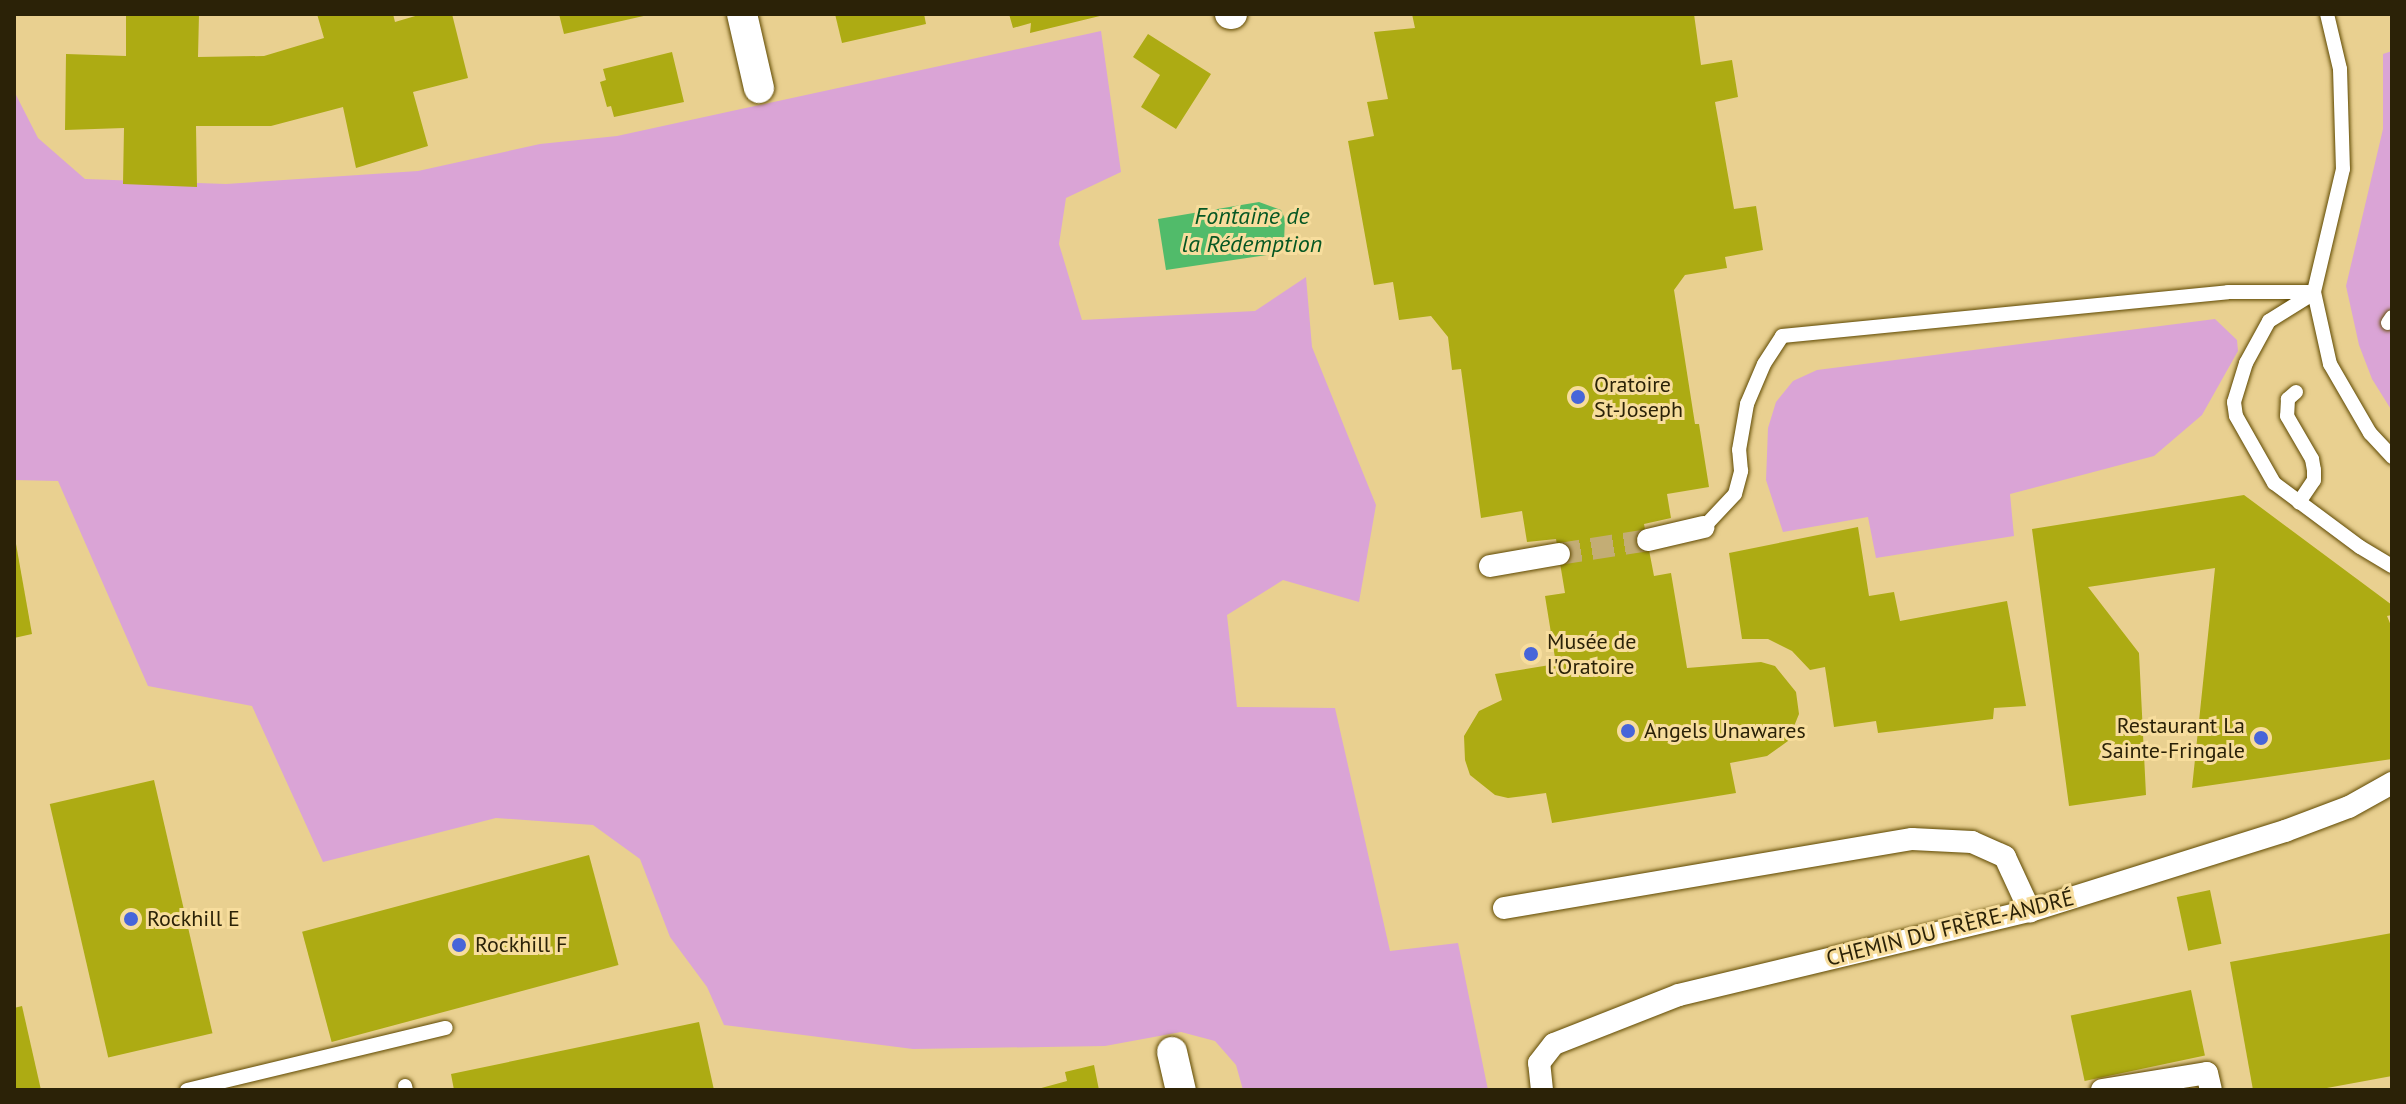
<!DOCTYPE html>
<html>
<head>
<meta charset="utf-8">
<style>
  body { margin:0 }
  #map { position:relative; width:2406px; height:1104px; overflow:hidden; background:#e9d090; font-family:"PT Sans",sans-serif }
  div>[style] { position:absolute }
  .green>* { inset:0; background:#daa4d6 }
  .water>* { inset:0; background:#51bb6a }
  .building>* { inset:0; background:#adab13; transform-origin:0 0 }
  .pedestrian-tunnel>* { height:22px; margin-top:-11px; transform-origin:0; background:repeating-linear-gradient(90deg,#c3ad75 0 22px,transparent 0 33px) }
  .roads { filter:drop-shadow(0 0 2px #5f4900) drop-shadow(0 0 2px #5f4900) }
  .service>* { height:14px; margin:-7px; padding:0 7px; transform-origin:7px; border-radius:7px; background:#fff }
  .pedestrian>* { height:22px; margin:-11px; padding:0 11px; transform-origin:11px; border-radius:11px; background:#fff }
  .minor>* { height:30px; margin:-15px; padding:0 15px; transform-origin:15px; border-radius:15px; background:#fff }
  .dots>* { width:22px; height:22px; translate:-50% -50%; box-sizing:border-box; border:4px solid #f7dd9d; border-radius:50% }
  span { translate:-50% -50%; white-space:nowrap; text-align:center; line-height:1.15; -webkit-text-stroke:6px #f7dd9d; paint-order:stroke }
  .poi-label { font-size:22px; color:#2b2207 }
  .left { translate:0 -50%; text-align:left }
  .right { translate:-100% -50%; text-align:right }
  .street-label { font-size:22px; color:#2b2207 }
  .water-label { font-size:24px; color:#065723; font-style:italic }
  .frame { position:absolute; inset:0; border:16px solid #2b2207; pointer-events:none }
</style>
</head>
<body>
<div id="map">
  <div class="green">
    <div style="clip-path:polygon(1101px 31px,1121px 172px,1066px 198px,1059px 244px,1082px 320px,1255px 311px,1306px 277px,1312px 347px,1376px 505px,1359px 602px,1283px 580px,1227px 615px,1237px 707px,1335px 708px,1390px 951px,1458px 943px,1488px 1090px,1243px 1090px,1236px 1065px,1215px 1041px,1181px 1032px,1105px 1046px,913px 1049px,724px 1025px,707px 987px,670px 937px,640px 859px,593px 825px,496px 818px,323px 862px,252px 706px,148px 686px,58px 481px,14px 480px,14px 91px,38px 138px,85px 179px,226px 184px,418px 171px,540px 144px,617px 136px)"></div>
    <div style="clip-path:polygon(2392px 51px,2392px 411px,2372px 379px,2359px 345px,2346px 286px,2383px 129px,2383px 54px)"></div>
    <div style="clip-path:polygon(2215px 319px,2237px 340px,2238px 351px,2202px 415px,2154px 456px,2010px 494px,2014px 536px,1876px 558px,1868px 517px,1783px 532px,1766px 480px,1768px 428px,1776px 402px,1793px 381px,1817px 370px)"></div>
  </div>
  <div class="water">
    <div style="clip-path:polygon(1259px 202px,1281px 210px,1285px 219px,1284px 241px,1276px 250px,1267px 255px,1166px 270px,1158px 219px)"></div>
  </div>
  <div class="building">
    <div style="clip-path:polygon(126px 14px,199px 14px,198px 57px,264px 56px,324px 38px,317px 14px,393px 14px,395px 22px,422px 14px,452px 14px,468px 78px,413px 92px,428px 146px,356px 168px,343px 107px,271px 126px,196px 126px,197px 187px,123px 184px,124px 128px,65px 130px,66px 54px,126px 56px)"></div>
    <div style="clip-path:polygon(559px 14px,648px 14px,648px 15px,564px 34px)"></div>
    <div style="clip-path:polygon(835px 14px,924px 14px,926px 24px,842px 43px)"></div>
    <div style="clip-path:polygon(1009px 14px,1104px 14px,1104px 15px,1030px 33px,1031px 23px,1013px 28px)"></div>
    <div style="clip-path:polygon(1412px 14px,1694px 14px,1701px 65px,1732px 60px,1738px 97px,1715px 102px,1734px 209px,1756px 206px,1763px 250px,1725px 257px,1727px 268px,1685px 275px,1674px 290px,1695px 424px,1699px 424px,1709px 487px,1667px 494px,1671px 518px,1644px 524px,1654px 576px,1671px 573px,1687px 668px,1761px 662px,1775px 666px,1796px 692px,1799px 714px,1788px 741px,1767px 756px,1730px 763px,1736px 793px,1552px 823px,1546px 793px,1508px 798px,1495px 795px,1470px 775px,1465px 760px,1464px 736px,1479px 711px,1502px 700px,1495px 674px,1556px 664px,1545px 596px,1565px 593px,1556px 539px,1527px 542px,1522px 511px,1481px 518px,1461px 369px,1452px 370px,1448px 337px,1431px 316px,1399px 320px,1393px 282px,1374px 285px,1348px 141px,1374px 136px,1367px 102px,1388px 99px,1374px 32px,1415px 28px)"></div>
    <div style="clip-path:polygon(1148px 34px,1211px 74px,1176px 129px,1141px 107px,1160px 75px,1133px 57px)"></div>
    <div style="clip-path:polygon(672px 52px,684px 102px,614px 117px,611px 106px,607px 107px,600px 82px,606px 80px,603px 69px)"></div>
    <div style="clip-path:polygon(2244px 495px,2392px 605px,2392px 615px,2387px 616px,2392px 628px,2392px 759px,2192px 788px,2215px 568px,2088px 587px,2139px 653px,2146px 795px,2069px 806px,2032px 529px)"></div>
    <div style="clip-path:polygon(1858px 527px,1869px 596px,1894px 592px,1900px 621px,2007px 601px,2026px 706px,1994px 708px,1993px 719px,1878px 733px,1876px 721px,1834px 727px,1825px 667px,1810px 670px,1792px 651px,1768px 639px,1742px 639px,1729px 553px)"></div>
    <div style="clip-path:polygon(16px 544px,32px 634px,14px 638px,14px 545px)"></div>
    <div style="left:154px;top:780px;width:260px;height:107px;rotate:77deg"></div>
    <div style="left:589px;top:855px;width:114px;height:297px;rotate:75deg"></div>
    <div style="left:2210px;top:890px;width:55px;height:34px;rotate:78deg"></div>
    <div style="clip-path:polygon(2392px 933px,2392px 1076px,2316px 1090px,2253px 1090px,2230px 962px)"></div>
    <div style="left:2191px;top:990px;width:67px;height:123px;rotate:78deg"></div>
    <div style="clip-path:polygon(22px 1006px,41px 1090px,14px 1090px,14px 1008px)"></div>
    <div style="clip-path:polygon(699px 1022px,714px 1090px,454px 1090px,451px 1074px)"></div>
    <div style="clip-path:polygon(1094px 1065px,1099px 1090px,1034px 1090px,1067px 1081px,1065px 1072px)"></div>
  </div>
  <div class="pedestrian-tunnel">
    <div style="left:1559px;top:554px;width:90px;rotate:-8.9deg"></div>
  </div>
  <div class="roads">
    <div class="service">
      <div style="left:2327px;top:14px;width:57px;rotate:76.7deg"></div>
      <div style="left:2340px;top:69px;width:100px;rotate:88.3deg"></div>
      <div style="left:2343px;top:169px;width:126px;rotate:103.3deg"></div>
      <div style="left:2314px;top:292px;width:74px;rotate:77.5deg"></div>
      <div style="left:2330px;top:364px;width:80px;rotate:59.9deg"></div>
      <div style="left:2370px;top:433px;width:33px;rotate:47deg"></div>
      <div style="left:2314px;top:293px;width:53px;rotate:148.1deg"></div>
      <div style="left:2269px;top:321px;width:48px;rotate:118.7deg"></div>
      <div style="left:2246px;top:363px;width:41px;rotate:107.1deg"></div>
      <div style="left:2234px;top:402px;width:14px;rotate:82deg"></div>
      <div style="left:2236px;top:416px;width:77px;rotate:60.4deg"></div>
      <div style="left:2274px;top:483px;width:107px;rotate:36.7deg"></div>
      <div style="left:2360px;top:547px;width:37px;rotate:31deg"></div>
      <div style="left:2388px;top:323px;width:7px;rotate:-56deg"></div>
      <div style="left:2296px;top:392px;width:11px;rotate:139deg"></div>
      <div style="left:2288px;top:399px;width:17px;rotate:93deg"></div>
      <div style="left:2287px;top:416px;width:50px;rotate:59.8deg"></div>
      <div style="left:2312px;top:459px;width:11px;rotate:80deg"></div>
      <div style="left:2314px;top:470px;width:10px;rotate:90deg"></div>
      <div style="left:2314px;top:480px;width:27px;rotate:124deg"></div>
      <div style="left:1704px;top:527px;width:45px;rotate:-46.8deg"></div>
      <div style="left:1735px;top:494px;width:24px;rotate:-75deg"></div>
      <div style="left:1741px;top:471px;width:21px;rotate:-95deg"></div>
      <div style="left:1739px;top:450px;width:47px;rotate:-80.1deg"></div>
      <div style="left:1747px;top:404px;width:43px;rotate:-67deg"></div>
      <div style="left:1764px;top:364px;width:33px;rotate:-57deg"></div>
      <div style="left:1782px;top:336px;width:448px;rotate:-5.6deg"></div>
      <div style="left:2228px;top:292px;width:86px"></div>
      <div style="left:405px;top:1086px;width:4px;rotate:76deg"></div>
      <div style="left:187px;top:1090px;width:266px;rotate:-13.5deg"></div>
    </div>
    <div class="pedestrian">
      <div style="left:1648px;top:540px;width:57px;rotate:-13.1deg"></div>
      <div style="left:1490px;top:566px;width:70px;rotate:-9.9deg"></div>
      <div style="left:1504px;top:908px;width:414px;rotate:-9.6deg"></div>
      <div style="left:1912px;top:839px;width:60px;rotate:2.9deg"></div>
      <div style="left:1972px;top:842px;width:36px;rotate:24deg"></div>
      <div style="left:2005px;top:857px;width:60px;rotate:65.2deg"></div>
      <div style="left:1542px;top:1090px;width:27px;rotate:-96deg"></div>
      <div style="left:1539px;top:1063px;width:24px;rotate:-52deg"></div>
      <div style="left:1554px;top:1044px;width:134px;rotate:-21.4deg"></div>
      <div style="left:1679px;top:995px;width:361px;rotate:-13.5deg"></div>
      <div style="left:2030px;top:911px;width:267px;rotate:-17.4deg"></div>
      <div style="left:2285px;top:831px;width:68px;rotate:-20.6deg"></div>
      <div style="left:2349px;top:807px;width:49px;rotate:-29.2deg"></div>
      <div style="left:2102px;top:1090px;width:106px;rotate:-9.2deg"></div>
      <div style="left:2207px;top:1073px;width:17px;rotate:77deg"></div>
    </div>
    <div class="minor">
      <div style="left:742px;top:14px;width:76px;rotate:77.1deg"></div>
      <div style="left:1230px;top:14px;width:2px"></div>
      <div style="left:1172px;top:1052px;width:39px;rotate:77deg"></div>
    </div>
  </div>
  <div class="dots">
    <div style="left:1578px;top:397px;background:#4765d9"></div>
    <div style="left:1531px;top:654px;background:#4765d9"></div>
    <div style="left:1628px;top:731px;background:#4765d9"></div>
    <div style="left:2261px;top:738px;background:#4765d9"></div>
    <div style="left:131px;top:919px;background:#4765d9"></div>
    <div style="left:459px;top:945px;background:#4765d9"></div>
  </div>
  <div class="poi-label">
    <span class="left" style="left:1594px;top:397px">Oratoire<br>St-Joseph</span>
    <span class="left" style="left:1547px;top:654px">Musée de<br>l'Oratoire</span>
    <span class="right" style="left:2245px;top:738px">Restaurant La<br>Sainte-Fringale</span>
    <span class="left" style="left:1644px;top:731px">Angels Unawares</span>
    <span class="left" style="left:147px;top:919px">Rockhill E</span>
    <span class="left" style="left:475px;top:945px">Rockhill F</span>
  </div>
  <div class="street-label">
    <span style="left:1950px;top:928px;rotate:-14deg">CHEMIN DU FRÈRE-ANDRÉ</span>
  </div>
  <div class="water-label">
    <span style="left:1252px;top:230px">Fontaine de<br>la Rédemption</span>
  </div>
  <div class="frame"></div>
</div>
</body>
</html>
